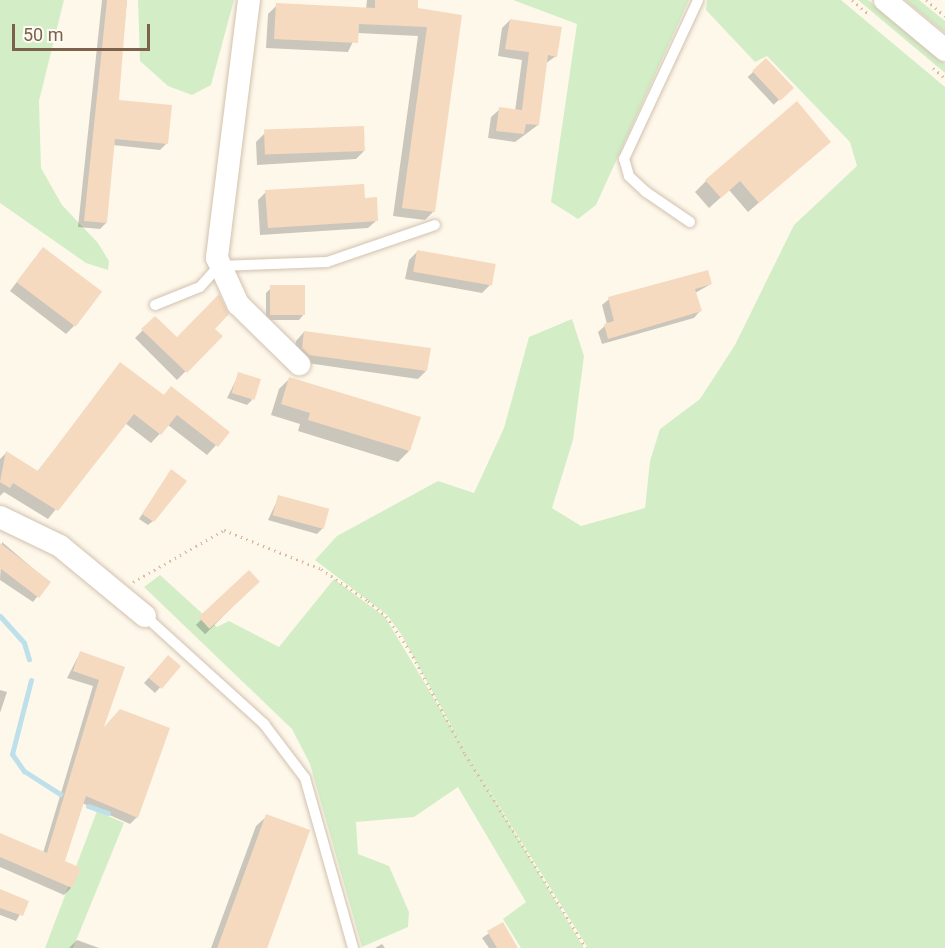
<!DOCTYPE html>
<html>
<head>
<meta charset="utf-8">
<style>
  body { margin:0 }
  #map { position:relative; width:945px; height:948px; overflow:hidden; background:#fef8eb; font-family:Roboto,sans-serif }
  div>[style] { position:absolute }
  .green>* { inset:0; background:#d3eec7 }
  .shadow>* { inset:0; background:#0003; transform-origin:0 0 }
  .stream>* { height:5px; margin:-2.5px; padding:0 2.5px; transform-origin:2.5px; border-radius:2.5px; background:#bde0ea }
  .building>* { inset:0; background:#f5dac0; transform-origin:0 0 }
  .path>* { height:3px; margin-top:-1.5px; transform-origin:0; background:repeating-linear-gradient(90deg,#dcbda2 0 1.5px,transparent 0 6px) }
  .roads { filter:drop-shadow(0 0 2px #d2c1ae) drop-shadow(0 0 2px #d2c1ae) }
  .lane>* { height:10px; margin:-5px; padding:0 5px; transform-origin:5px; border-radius:5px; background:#fff }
  .street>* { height:22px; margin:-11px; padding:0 11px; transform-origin:11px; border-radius:11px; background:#fff }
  span { translate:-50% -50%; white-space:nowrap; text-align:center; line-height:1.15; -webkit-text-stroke:5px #fffbf3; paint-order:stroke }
  .scale { position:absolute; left:12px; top:24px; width:138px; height:27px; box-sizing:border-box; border:3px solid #7c614b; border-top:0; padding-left:8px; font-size:18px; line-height:21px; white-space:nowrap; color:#7c614b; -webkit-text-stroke:4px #fffbf3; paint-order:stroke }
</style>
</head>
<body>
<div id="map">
  <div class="green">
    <div style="clip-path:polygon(0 0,64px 0,39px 101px,41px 168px,62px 205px,98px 243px,109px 261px,108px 270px,86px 263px,0 203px)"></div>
    <div style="clip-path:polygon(138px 0,234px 0,211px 85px,192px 95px,168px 86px,140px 61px)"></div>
    <div style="clip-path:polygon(513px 0,689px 0,596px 205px,578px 219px,551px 202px,577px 24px)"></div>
    <div style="clip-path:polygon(707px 0,841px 0,945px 87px,945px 948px,588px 948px,466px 753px,401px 634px,387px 615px,315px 560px,337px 536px,438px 481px,474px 493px,504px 428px,529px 337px,572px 319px,584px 356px,573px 440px,552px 508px,581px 526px,645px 508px,650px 461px,660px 429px,700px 399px,735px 345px,794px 225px,857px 166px,850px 142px,767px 56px,755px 62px,706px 10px)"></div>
    <div style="clip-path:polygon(858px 0,868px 0,945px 64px,945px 73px)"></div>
    <div style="clip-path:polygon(905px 0,919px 0,945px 21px,945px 33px)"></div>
    <div style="clip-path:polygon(160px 575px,217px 627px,229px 621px,279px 647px,334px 579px,385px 617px,584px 948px,521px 948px,503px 919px,526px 902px,458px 787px,414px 817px,356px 822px,358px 854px,389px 866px,409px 912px,408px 927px,362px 947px,310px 764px,292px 729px,144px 587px)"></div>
    <div style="clip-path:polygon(97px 811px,124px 823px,73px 948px,45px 948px)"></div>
  </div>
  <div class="shadow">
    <div style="clip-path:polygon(102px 0,127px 0,117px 101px,166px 144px,160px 150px,113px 145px,106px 223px,100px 229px,78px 227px)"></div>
    <div style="clip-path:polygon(367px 0,416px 0,416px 10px,461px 16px,434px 211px,425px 220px,393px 216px,418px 36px,357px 33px,348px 52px,266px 48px,268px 14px,277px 5px,366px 9px)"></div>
    <div style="clip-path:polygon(510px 20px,556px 56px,545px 64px,538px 125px,515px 142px,488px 138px,491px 117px,500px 109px,515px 111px,522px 60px,498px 56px,502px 28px)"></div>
    <div style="left:766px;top:60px;width:38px;height:25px;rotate:47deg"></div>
    <div style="clip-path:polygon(264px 134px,364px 151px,356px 159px,257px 165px,256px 142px)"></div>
    <div style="clip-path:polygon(818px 152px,748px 212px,729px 190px,709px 208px,695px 192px,706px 181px)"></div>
    <div style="clip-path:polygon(266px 192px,363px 199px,377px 220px,368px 228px,260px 235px,258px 200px)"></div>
    <div style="clip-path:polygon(417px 252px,490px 285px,482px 293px,405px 279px,409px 260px)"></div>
    <div style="clip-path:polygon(35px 258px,74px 326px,66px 334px,10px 291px)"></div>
    <div style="clip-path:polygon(711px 284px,695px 293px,700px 311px,694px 318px,602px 344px,598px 332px,607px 324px,602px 305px,609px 299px)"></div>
    <div style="clip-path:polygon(271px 288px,304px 314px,299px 320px,266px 320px,266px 293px)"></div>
    <div style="clip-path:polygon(155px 318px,177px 339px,213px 329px,220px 336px,177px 380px,135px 338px)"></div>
    <div style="clip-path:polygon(304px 332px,426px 371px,418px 379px,300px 362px,294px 356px,296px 341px)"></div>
    <div style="clip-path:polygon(121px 364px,163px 396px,171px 388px,228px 432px,207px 455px,168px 425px,151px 443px,125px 423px,48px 519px,4px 492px,0 496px,0 459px,6px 453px,37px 472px)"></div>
    <div style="clip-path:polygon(239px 374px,252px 400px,247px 405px,227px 398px)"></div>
    <div style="clip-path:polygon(290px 378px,409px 451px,398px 462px,298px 431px,300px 424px,271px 415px,279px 389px)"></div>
    <div style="clip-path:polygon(171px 471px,153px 521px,148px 525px,139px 519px)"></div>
    <div style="clip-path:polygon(279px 497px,328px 510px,322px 529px,317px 534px,268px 520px)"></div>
    <div style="clip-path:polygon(2px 542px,49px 582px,33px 602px,0 580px)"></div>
    <div style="left:249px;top:572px;width:13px;height:75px;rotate:45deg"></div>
    <div style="clip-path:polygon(80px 653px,123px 668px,101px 731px,137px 817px,130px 824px,82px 803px,63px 862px,71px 888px,64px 895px,0 867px,0 834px,43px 853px,93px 686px,67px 678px)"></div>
    <div style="clip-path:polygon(163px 662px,179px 666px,155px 693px,144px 683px)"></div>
    <div style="clip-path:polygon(0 690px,7px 692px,0 713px)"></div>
    <div style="clip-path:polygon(267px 816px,265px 948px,211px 948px,256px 826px)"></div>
    <div style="clip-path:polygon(0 891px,27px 902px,16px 921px,0 915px)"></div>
    <div style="clip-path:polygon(502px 924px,516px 948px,489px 948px,482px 938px)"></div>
    <div style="clip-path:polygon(77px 940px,99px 948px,69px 948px)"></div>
    <div style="clip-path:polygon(382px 944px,385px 948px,375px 948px)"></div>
  </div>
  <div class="stream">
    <div style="left:0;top:616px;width:36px;rotate:48deg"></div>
    <div style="left:24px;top:643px;width:17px;rotate:73deg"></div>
    <div style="left:31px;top:680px;width:76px;rotate:104.4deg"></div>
    <div style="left:12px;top:754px;width:21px;rotate:55deg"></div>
    <div style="left:24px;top:771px;width:43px;rotate:32.6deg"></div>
    <div style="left:88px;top:806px;width:21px;rotate:19deg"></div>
  </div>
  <div class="building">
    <div style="clip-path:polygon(107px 0,127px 0,119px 100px,172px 105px,168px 144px,115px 139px,107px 223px,84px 221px)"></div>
    <div style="clip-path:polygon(375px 0,418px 0,418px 8px,462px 15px,435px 212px,402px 208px,427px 27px,359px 24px,358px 43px,274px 39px,276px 3px,375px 8px)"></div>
    <div style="clip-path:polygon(510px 19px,562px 27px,557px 57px,548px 55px,539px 125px,526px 124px,524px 134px,496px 131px,499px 107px,522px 110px,529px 52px,505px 49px)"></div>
    <div style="left:766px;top:58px;width:41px;height:19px;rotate:47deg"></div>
    <div style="clip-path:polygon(797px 101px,831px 142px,759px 203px,740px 181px,721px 198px,705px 180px)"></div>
    <div style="left:364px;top:126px;width:25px;height:100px;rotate:88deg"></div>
    <div style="clip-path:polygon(364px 184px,365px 198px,377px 197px,378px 221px,268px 228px,265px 190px)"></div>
    <div style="left:43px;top:247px;width:74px;height:44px;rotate:37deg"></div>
    <div style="left:417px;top:250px;width:80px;height:22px;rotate:10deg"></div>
    <div style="clip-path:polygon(708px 270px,712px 284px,695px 289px,702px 311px,608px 339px,604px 324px,614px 321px,608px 297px)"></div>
    <div style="left:305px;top:285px;width:30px;height:35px;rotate:90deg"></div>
    <div style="clip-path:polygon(219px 294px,229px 314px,215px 329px,223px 336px,187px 373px,141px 329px,155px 316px,177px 337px)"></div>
    <div style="clip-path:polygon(304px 331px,431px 348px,427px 371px,309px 355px,302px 348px)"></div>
    <div style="clip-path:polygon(120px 362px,164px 395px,171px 386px,230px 432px,218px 447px,177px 415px,161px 435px,134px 414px,58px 511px,13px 483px,10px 488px,0 482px,6px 451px,38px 471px)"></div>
    <div style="left:238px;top:372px;width:24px;height:22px;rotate:17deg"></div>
    <div style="clip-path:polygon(289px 377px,421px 417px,410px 451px,308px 420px,310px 413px,281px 404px)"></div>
    <div style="clip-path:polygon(171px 469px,187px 481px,154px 522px,142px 514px)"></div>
    <div style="left:278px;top:495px;width:53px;height:21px;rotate:15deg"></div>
    <div style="clip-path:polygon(0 543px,51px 582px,39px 598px,0 568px)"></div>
    <div style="left:249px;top:570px;width:16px;height:69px;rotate:47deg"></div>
    <div style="clip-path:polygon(80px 651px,125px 667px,104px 727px,120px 709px,170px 728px,138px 818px,86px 796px,65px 861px,81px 868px,72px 888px,0 857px,0 833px,47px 853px,99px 680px,73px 671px)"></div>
    <div style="left:168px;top:655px;width:17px;height:30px;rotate:40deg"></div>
    <div style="left:266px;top:814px;width:47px;height:143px;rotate:20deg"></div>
    <div style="clip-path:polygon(0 889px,29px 901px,23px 916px,0 908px)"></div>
    <div style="clip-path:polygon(503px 922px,518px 948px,497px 948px,487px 931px)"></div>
  </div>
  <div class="path">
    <div style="left:852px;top:0;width:23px;rotate:40deg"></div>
    <div style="left:926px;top:0;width:25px;rotate:40deg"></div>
    <div style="left:933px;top:68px;width:16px;rotate:40deg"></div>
    <div style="left:133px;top:582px;width:105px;rotate:-29.7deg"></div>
    <div style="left:224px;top:530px;width:105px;rotate:21.9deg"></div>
    <div style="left:321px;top:569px;width:57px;rotate:34.2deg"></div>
    <div style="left:368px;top:601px;width:23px;rotate:40deg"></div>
    <div style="left:386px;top:616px;width:42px;rotate:55.6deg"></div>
    <div style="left:410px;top:651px;width:117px;rotate:61.9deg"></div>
    <div style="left:465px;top:754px;width:229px;rotate:58deg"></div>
  </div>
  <div class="roads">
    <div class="lane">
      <div style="left:690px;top:222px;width:53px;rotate:-145.7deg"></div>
      <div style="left:646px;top:192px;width:23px;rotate:-137deg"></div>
      <div style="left:629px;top:176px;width:18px;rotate:-106deg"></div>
      <div style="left:624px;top:159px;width:175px;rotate:-65deg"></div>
      <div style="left:155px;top:305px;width:48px;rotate:-21.8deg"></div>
      <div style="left:200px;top:287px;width:28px;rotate:-48deg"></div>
      <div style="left:219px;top:266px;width:108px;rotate:-2.1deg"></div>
      <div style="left:327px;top:262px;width:114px;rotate:-18.9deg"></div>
      <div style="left:145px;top:616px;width:161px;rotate:42.2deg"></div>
      <div style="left:264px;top:724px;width:68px;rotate:52.8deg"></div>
      <div style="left:305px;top:778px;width:177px;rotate:74.2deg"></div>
    </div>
    <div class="street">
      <div style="left:249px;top:0;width:260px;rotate:97.1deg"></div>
      <div style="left:217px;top:258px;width:51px;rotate:65.5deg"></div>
      <div style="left:238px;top:304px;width:86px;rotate:44.5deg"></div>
      <div style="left:885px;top:0;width:78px;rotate:39.8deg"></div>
      <div style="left:0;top:517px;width:67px;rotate:25.8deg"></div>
      <div style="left:60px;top:546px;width:110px;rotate:39.5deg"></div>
    </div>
  </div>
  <div class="scale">50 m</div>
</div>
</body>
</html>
